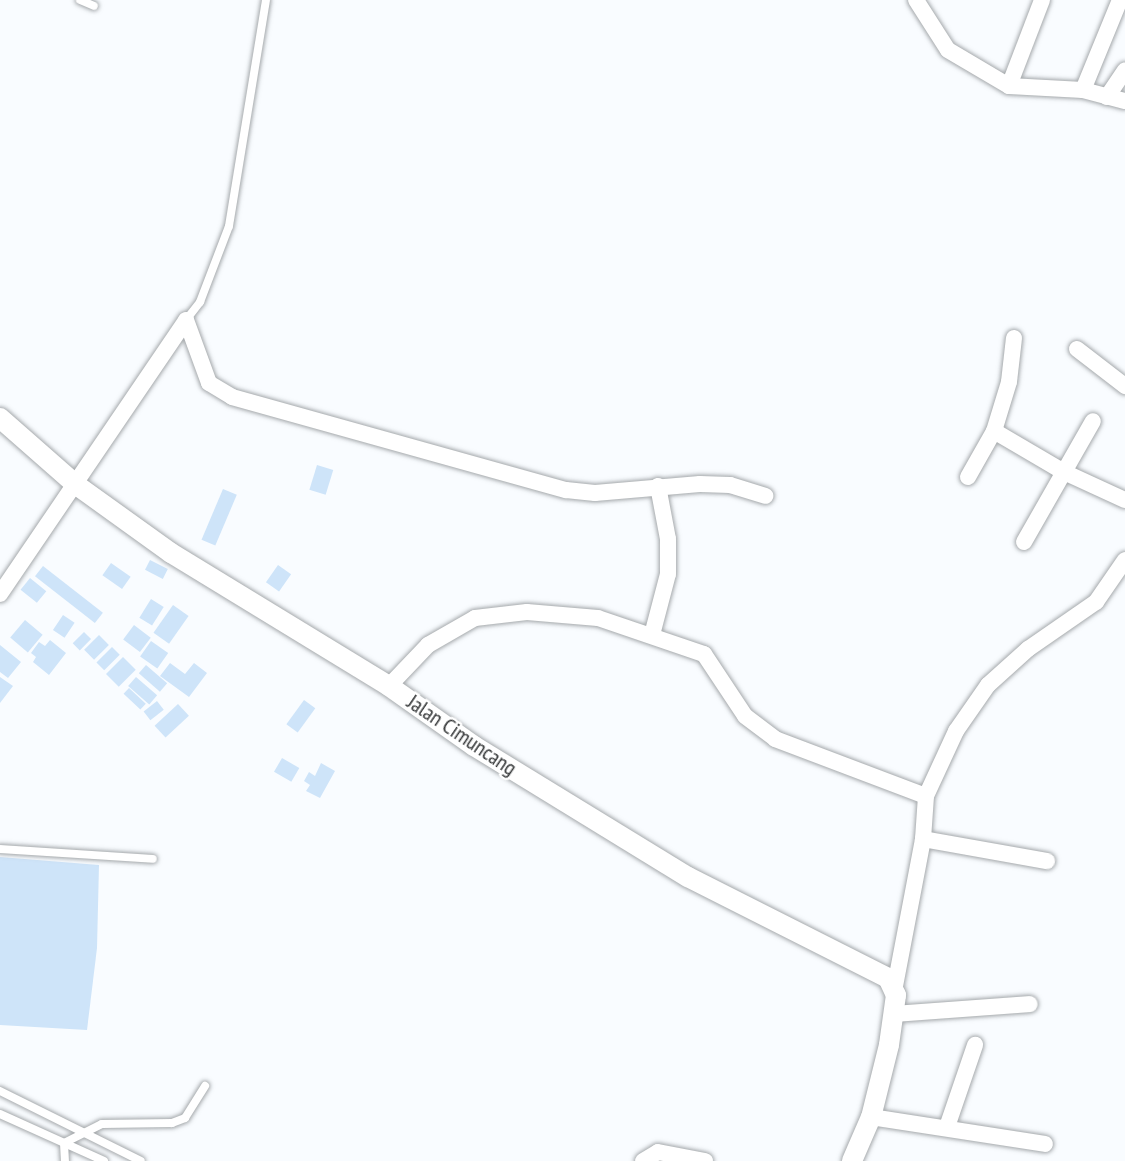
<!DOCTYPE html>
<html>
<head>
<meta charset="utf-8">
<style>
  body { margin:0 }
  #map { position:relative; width:1125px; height:1161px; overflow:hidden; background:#f9fcff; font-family:"PT Sans Narrow",sans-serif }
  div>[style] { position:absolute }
  .building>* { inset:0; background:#cee4f9; transform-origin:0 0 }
  .roads { filter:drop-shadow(0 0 2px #a5a9ac) drop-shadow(0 0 2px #a5a9ac) }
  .service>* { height:8px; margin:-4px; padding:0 4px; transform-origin:4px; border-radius:4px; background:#fff }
  .minor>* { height:16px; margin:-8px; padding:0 8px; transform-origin:8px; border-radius:8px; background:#fff }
  .tertiary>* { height:20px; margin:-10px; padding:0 10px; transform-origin:10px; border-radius:10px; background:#fff }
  span { translate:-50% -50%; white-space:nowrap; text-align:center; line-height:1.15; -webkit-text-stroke:5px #fff; paint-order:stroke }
  .street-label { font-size:22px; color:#353738 }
</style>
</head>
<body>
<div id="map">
  <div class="building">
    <div style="left:317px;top:465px;width:17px;height:26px;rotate:17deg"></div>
    <div style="left:223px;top:489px;width:15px;height:55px;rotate:23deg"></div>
    <div style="left:150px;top:560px;width:20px;height:11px;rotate:27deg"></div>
    <div style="left:111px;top:563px;width:24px;height:15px;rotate:35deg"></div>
    <div style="left:278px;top:565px;width:16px;height:21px;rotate:35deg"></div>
    <div style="left:43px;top:566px;width:76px;height:13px;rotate:38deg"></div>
    <div style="left:30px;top:578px;width:21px;height:15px;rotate:39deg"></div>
    <div style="left:151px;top:599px;width:15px;height:22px;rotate:32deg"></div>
    <div style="left:173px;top:605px;width:19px;height:34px;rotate:35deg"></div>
    <div style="left:63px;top:615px;width:14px;height:18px;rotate:34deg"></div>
    <div style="left:25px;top:620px;width:23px;height:23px;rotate:40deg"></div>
    <div style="left:134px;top:625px;width:21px;height:18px;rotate:37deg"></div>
    <div style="left:84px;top:632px;width:10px;height:16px;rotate:45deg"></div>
    <div style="left:99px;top:635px;width:14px;height:21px;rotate:45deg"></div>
    <div style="clip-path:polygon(50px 640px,66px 653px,49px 675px,33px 662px,36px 657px,31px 653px,39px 642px,45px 646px)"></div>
    <div style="left:151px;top:641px;width:21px;height:19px;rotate:35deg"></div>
    <div style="clip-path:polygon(0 645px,21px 662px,8px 678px,0 672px)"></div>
    <div style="left:112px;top:647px;width:11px;height:22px;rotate:45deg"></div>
    <div style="left:123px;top:657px;width:18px;height:24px;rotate:45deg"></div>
    <div style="clip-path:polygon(170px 663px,185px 674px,194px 663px,207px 673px,189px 697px,160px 676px)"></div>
    <div style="left:146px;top:665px;width:28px;height:11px;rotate:41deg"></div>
    <div style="clip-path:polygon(0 677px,13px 686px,0 703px)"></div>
    <div style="left:136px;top:677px;width:28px;height:12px;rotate:41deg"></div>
    <div style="left:129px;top:688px;width:23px;height:8px;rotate:43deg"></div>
    <div style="left:304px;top:700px;width:14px;height:30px;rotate:36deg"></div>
    <div style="left:157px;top:701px;width:11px;height:17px;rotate:52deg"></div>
    <div style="left:178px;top:704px;width:16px;height:32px;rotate:47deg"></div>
    <div style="left:282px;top:758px;width:20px;height:16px;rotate:30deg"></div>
    <div style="clip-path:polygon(321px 763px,335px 771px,320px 798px,306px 791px,310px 785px,304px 781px,309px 772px,315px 776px)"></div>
    <div style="clip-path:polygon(0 857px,99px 865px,97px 948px,87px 1030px,0 1025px)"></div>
  </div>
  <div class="roads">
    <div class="service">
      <div style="left:80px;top:0;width:15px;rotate:23deg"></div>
      <div style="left:186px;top:320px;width:23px;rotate:-52deg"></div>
      <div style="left:200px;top:302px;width:81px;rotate:-69.1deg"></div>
      <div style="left:229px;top:226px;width:229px;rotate:-80.7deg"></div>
      <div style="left:0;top:849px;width:153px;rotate:3.7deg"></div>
      <div style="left:0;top:1091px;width:157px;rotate:26.4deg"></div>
      <div style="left:0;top:1114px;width:114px;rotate:24.3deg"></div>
      <div style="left:64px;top:1143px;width:42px;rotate:-26.6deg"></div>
      <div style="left:102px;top:1124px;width:70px;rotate:-0.8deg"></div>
      <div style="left:172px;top:1123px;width:14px;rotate:-21deg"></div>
      <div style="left:185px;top:1118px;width:38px;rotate:-58deg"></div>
      <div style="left:64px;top:1143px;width:18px;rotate:87deg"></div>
    </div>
    <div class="minor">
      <div style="left:916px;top:0;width:59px;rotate:57.4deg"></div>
      <div style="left:948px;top:50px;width:71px;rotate:30.5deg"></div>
      <div style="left:1009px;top:86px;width:74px;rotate:3.1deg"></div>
      <div style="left:1083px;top:90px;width:43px;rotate:14.7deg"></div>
      <div style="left:1009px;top:86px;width:92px;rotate:-69deg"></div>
      <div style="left:1083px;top:90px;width:97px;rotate:-67.7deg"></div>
      <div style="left:1107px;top:97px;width:32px;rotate:-56deg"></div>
      <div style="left:1014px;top:338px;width:44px;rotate:96.5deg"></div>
      <div style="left:1009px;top:382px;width:51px;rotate:107deg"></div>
      <div style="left:994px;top:431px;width:81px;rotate:30.4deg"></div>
      <div style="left:1064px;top:472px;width:67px;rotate:24.7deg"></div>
      <div style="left:1077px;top:349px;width:61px;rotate:37.6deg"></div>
      <div style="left:968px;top:477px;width:53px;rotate:-60.5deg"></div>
      <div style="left:1024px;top:542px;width:139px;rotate:-60.3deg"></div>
      <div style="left:0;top:594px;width:331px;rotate:-55.8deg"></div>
      <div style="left:186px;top:320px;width:67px;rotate:69.9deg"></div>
      <div style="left:209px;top:383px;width:27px;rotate:31deg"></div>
      <div style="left:232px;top:397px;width:347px;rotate:15.6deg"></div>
      <div style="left:566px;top:490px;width:29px;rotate:6deg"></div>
      <div style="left:595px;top:493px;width:105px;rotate:-4.9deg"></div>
      <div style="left:700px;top:484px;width:30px;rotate:2deg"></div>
      <div style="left:730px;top:485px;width:37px;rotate:17deg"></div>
      <div style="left:652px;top:635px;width:63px;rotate:-75.3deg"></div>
      <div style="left:668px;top:574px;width:35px;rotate:-90deg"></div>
      <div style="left:668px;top:539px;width:54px;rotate:-100.7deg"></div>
      <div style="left:389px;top:686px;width:57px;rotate:-46.4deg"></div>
      <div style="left:428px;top:645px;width:54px;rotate:-29.9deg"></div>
      <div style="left:475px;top:618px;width:52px;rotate:-6.6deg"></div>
      <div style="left:527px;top:612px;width:71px;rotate:4.8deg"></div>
      <div style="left:598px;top:618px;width:112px;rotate:18.8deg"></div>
      <div style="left:704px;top:654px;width:74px;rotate:56.5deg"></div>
      <div style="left:745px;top:716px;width:38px;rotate:37deg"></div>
      <div style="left:775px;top:739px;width:161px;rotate:20.7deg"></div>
      <div style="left:923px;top:839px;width:126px;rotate:10.1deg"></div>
      <div style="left:895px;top:986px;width:150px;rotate:-79.2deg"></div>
      <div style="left:923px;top:839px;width:43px;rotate:-86deg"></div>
      <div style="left:926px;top:796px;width:72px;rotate:-65.2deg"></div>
      <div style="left:956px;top:731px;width:56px;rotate:-55.2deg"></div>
      <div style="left:988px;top:685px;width:54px;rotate:-42deg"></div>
      <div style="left:1028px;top:649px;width:83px;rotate:-34.7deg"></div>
      <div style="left:1096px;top:602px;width:51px;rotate:-55.4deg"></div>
      <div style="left:895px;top:1014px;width:135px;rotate:-4.2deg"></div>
      <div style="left:871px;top:1117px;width:176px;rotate:8.8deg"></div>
      <div style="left:947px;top:1127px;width:87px;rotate:-71.1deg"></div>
      <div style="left:643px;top:1161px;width:17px;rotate:-31deg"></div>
      <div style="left:658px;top:1152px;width:48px;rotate:10.8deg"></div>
    </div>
    <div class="tertiary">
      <div style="left:0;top:418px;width:100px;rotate:41.3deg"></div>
      <div style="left:75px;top:484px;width:118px;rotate:35.7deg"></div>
      <div style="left:171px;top:553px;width:255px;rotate:31.4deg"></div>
      <div style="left:389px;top:686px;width:104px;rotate:35.2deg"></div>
      <div style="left:474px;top:746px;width:251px;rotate:31.5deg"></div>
      <div style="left:688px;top:877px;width:224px;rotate:26.8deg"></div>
      <div style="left:888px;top:978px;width:19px;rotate:65deg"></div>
      <div style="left:896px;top:995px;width:50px;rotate:98deg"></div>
      <div style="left:889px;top:1045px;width:74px;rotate:104deg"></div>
      <div style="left:871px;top:1117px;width:48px;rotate:113.4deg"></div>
    </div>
  </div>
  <div class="street-label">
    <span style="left:462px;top:735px;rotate:34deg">Jalan Cimuncang</span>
  </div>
</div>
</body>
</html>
